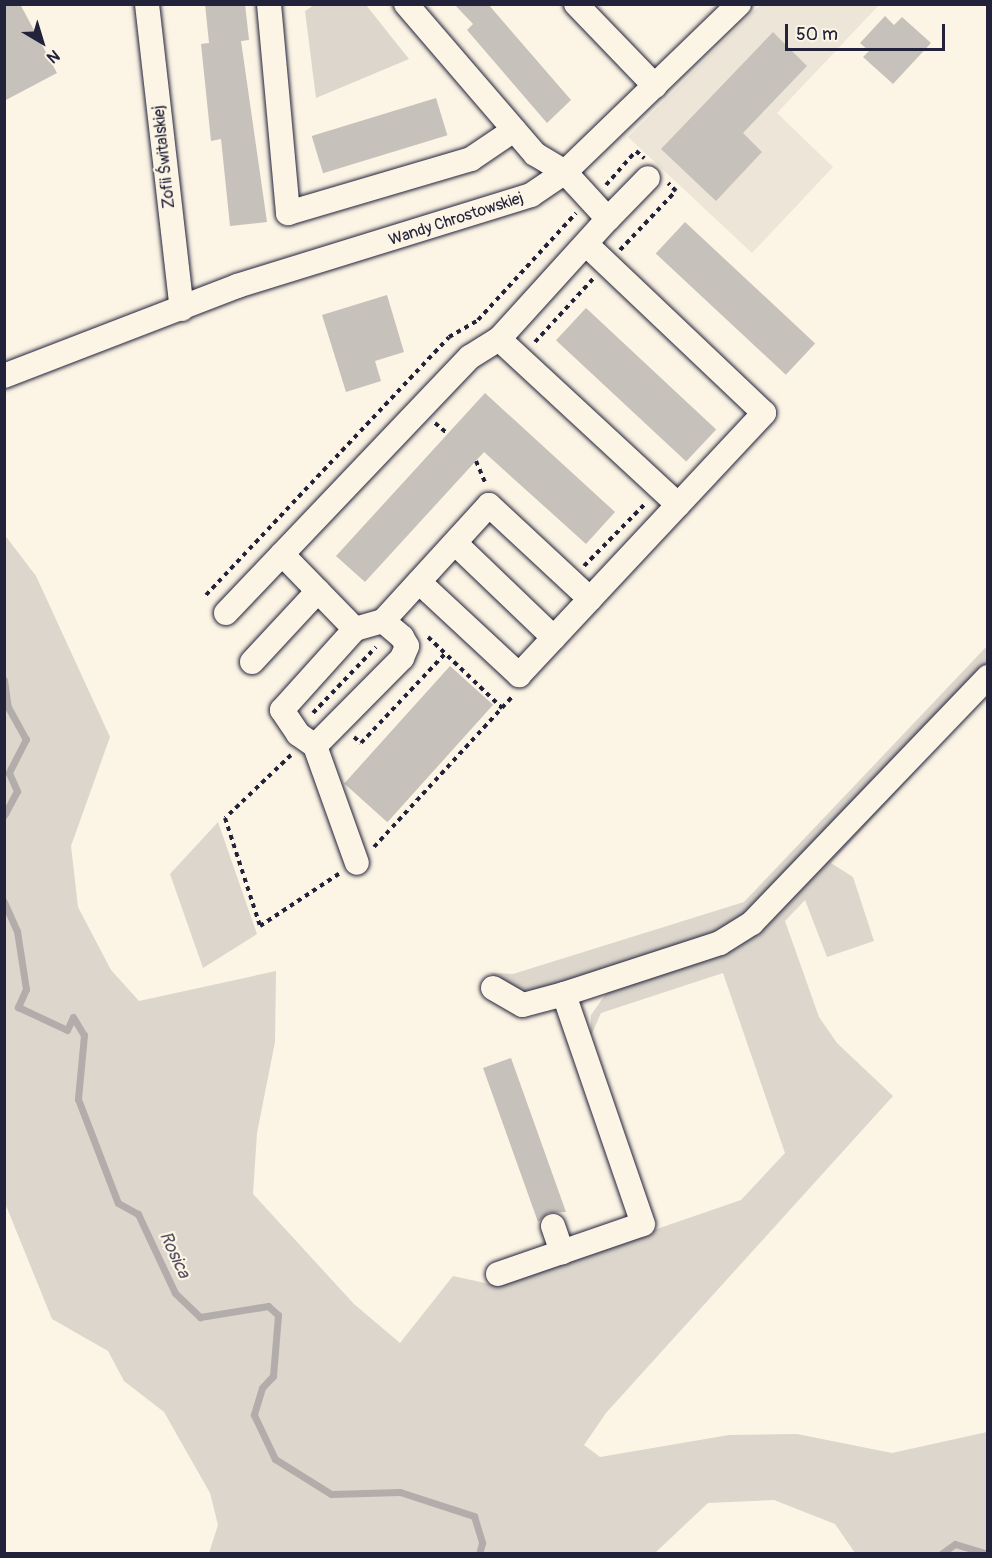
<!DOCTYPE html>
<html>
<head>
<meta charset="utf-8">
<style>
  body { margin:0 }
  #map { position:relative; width:992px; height:1558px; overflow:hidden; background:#fcf5e5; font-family:Pangolin,sans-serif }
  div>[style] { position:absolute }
  .built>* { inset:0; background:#ece5d8 }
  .green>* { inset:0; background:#dcd6cc }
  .stream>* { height:7px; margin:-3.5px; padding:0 3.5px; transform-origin:3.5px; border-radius:3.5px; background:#b2adab }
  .building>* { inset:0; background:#c6c1bb; transform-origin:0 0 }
  .path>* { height:4px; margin-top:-2px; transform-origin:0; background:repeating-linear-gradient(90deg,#22223b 0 4.5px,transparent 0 9px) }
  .roads { filter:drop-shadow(0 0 2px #22223b) drop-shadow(0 0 2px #22223b) }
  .minor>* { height:24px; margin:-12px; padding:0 12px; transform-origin:12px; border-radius:12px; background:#fcf5e5 }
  span { translate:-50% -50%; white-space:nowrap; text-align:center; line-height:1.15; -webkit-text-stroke:4.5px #fcf5e5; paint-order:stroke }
  .street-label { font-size:16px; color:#22223b }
  .water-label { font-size:18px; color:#545362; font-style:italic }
  .frame { position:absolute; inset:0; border:6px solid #22223b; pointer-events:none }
  .north { position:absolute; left:12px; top:12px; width:60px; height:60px; -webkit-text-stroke:4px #fcf5e5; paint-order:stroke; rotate:142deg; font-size:16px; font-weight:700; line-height:24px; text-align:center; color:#22223b }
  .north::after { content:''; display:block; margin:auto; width:21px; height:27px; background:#22223b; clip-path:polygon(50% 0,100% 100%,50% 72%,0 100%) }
  .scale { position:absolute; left:785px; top:24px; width:160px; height:27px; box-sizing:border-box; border:3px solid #22223b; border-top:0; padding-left:8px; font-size:18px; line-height:21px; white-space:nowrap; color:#22223b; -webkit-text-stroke:4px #fcf5e5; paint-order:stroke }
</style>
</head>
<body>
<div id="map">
  <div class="built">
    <div style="clip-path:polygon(760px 5px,879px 5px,777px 113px,833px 167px,752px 253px,628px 137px)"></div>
  </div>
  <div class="green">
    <div style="clip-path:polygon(314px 5px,366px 5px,409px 59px,316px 98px,305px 11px)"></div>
    <div style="clip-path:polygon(4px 534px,36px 576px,110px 737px,71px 846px,78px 907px,111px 970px,139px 1001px,276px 971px,275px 1042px,257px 1133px,253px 1194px,354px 1304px,400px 1343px,453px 1276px,494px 1285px,741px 1200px,785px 1153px,723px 973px,601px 1013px,590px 1038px,591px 1015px,610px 988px,751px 938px,929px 757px,831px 863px,853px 877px,874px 941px,827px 957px,805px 900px,785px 921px,819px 1017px,837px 1043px,893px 1096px,606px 1413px,584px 1445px,600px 1457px,729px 1435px,797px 1434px,892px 1453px,987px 1432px,987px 1553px,855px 1553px,835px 1524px,774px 1500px,708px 1503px,655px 1553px,209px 1553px,218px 1525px,210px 1493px,164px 1412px,124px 1381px,108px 1351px,52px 1319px,5px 1203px)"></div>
    <div style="clip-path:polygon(987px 646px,987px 664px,770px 895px,730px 927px,519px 997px,491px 973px,470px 972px,513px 974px,744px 902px)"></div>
    <div style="clip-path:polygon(218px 822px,257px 934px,203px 968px,170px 874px)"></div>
  </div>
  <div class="stream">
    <div style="left:4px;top:680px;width:27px;rotate:82deg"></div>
    <div style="left:8px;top:707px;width:37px;rotate:61deg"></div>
    <div style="left:26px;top:739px;width:38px;rotate:117deg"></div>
    <div style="left:9px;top:773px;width:20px;rotate:66deg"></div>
    <div style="left:17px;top:791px;width:27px;rotate:118deg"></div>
    <div style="left:4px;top:902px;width:32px;rotate:66deg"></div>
    <div style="left:17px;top:931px;width:59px;rotate:81.2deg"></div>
    <div style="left:26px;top:989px;width:20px;rotate:114deg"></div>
    <div style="left:18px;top:1007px;width:54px;rotate:25.1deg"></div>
    <div style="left:67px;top:1030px;width:14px;rotate:-65deg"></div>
    <div style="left:73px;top:1017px;width:21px;rotate:59deg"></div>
    <div style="left:84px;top:1035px;width:64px;rotate:95.4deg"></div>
    <div style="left:78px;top:1099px;width:111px;rotate:69deg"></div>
    <div style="left:118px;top:1203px;width:23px;rotate:29deg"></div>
    <div style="left:138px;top:1214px;width:87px;rotate:64.9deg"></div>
    <div style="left:175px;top:1293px;width:35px;rotate:44deg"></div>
    <div style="left:200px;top:1317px;width:69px;rotate:-9.2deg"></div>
    <div style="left:268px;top:1306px;width:13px;rotate:42deg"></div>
    <div style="left:278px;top:1315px;width:61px;rotate:94.7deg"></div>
    <div style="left:273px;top:1376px;width:16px;rotate:133deg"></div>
    <div style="left:262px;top:1388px;width:28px;rotate:107deg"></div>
    <div style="left:254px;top:1415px;width:49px;rotate:64.5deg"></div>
    <div style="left:275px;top:1459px;width:66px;rotate:32deg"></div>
    <div style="left:331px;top:1494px;width:69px;rotate:-1.7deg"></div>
    <div style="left:400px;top:1492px;width:78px;rotate:18deg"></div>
    <div style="left:474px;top:1516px;width:28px;rotate:73deg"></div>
    <div style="left:482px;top:1543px;width:11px;rotate:105deg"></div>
    <div style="left:941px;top:1554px;width:17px;rotate:-36deg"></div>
    <div style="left:955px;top:1544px;width:34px;rotate:17deg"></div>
  </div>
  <div class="building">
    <div style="clip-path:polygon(4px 4px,20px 4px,57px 73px,4px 101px)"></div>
    <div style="clip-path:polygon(205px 4px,245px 4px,249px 40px,241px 41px,267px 222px,230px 226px,221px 139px,211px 141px,201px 44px,209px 43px)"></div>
    <div style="clip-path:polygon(454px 4px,488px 4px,571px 100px,547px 123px,467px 30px,473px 24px)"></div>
    <div style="clip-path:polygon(885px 16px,894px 25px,902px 17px,931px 43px,893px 84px,863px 57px,869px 51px,860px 43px)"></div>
    <div style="clip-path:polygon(773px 32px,807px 66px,743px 133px,762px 152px,716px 201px,661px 149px)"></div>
    <div style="left:436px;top:98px;width:39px;height:130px;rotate:73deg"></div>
    <div style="left:685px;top:222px;width:178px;height:43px;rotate:43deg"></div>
    <div style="clip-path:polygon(387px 295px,404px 352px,375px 361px,381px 381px,346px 392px,322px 315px)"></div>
    <div style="left:586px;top:308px;width:178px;height:44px;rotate:43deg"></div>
    <div style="clip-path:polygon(485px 393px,615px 512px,586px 544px,484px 452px,365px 582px,336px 556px)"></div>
    <div style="left:450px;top:666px;width:58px;height:158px;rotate:42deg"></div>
    <div style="clip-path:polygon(511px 1058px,566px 1212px,548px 1213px,538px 1222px,483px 1068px)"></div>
  </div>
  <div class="path">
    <div style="left:606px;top:185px;width:45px;rotate:-48.6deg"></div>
    <div style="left:636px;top:151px;width:11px;rotate:41deg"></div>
    <div style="left:620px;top:250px;width:81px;rotate:-46.5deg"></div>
    <div style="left:676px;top:191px;width:11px;rotate:-135deg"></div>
    <div style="left:535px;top:342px;width:86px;rotate:-47.4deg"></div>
    <div style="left:435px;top:423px;width:17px;rotate:40deg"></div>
    <div style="left:476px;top:461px;width:26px;rotate:67deg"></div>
    <div style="left:584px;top:566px;width:88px;rotate:-45.5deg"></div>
    <div style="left:206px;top:595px;width:354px;rotate:-46.7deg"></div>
    <div style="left:449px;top:337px;width:34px;rotate:-30deg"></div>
    <div style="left:478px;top:320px;width:145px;rotate:-47.5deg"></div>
    <div style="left:428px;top:637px;width:103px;rotate:43.8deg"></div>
    <div style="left:313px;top:713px;width:91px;rotate:-46.3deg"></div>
    <div style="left:354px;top:737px;width:9px;rotate:41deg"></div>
    <div style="left:361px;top:743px;width:122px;rotate:-46.7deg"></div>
    <div style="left:291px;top:755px;width:91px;rotate:136.3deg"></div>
    <div style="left:225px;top:818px;width:114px;rotate:72deg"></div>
    <div style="left:260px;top:926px;width:96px;rotate:-33.5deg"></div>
    <div style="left:374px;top:847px;width:205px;rotate:-47.4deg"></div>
  </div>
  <div class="roads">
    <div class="minor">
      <div style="left:147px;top:4px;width:307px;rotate:83.5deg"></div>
      <div style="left:269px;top:4px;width:210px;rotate:84.8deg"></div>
      <div style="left:288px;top:213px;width:191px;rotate:-16.4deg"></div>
      <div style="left:471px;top:159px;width:52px;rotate:-34deg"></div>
      <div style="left:576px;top:4px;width:114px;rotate:46.1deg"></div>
      <div style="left:608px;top:219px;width:57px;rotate:-45.7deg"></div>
      <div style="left:499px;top:339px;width:244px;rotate:42.8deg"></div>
      <div style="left:678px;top:505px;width:126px;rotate:-46.9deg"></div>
      <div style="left:764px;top:413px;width:244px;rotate:-136.5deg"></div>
      <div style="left:4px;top:376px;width:250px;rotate:-21.1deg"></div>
      <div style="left:237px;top:286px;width:308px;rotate:-17.2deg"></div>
      <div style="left:531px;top:195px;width:41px;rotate:-34.1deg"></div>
      <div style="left:565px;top:172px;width:242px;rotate:-44deg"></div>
      <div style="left:455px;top:543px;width:137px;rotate:43.8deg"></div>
      <div style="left:282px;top:554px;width:105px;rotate:45.8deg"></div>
      <div style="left:355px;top:629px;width:109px;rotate:132deg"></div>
      <div style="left:282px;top:710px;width:29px;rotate:56deg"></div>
      <div style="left:298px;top:734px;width:21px;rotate:35deg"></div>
      <div style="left:315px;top:746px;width:124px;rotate:70.3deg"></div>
      <div style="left:419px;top:582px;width:137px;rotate:42.9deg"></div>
      <div style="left:519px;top:675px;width:104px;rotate:-46.9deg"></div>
      <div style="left:226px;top:613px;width:354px;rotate:-46.4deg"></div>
      <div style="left:470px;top:357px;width:34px;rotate:-32deg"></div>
      <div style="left:499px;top:339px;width:162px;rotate:-47.8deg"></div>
      <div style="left:608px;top:219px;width:64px;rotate:-132.5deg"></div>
      <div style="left:565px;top:172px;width:35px;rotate:-149deg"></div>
      <div style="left:535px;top:154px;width:198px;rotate:-130.7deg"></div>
      <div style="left:355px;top:629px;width:29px;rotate:-16deg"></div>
      <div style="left:383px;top:621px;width:157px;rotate:-47.6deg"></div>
      <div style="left:489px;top:505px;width:138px;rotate:42.9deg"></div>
      <div style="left:590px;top:599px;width:129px;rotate:-46.9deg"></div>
      <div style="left:252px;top:662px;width:97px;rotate:-47.1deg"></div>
      <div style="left:315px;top:746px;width:124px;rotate:-45.3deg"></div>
      <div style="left:402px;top:658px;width:13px;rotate:-67deg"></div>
      <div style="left:407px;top:646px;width:10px;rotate:-119deg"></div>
      <div style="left:402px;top:637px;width:25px;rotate:-140deg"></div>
      <div style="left:493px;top:988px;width:34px;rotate:30deg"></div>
      <div style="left:523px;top:1005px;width:42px;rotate:-15deg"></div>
      <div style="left:553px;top:1226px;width:28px;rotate:71deg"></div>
      <div style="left:498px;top:1274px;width:153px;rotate:-19deg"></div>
      <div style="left:643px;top:1224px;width:243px;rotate:-109deg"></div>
      <div style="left:564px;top:994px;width:164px;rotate:-18.1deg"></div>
      <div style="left:720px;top:943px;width:38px;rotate:-32deg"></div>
      <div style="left:752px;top:923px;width:341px;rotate:-46.2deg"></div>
    </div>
  </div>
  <div class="street-label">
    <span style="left:164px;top:157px;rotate:-96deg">Zofii Świtalskiej</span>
    <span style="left:456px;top:219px;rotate:-18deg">Wandy Chrostowskiej</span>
  </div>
  <div class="water-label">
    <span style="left:174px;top:1255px;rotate:65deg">Rosica</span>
  </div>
  <div class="frame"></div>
  <div class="north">N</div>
  <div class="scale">50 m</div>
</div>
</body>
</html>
